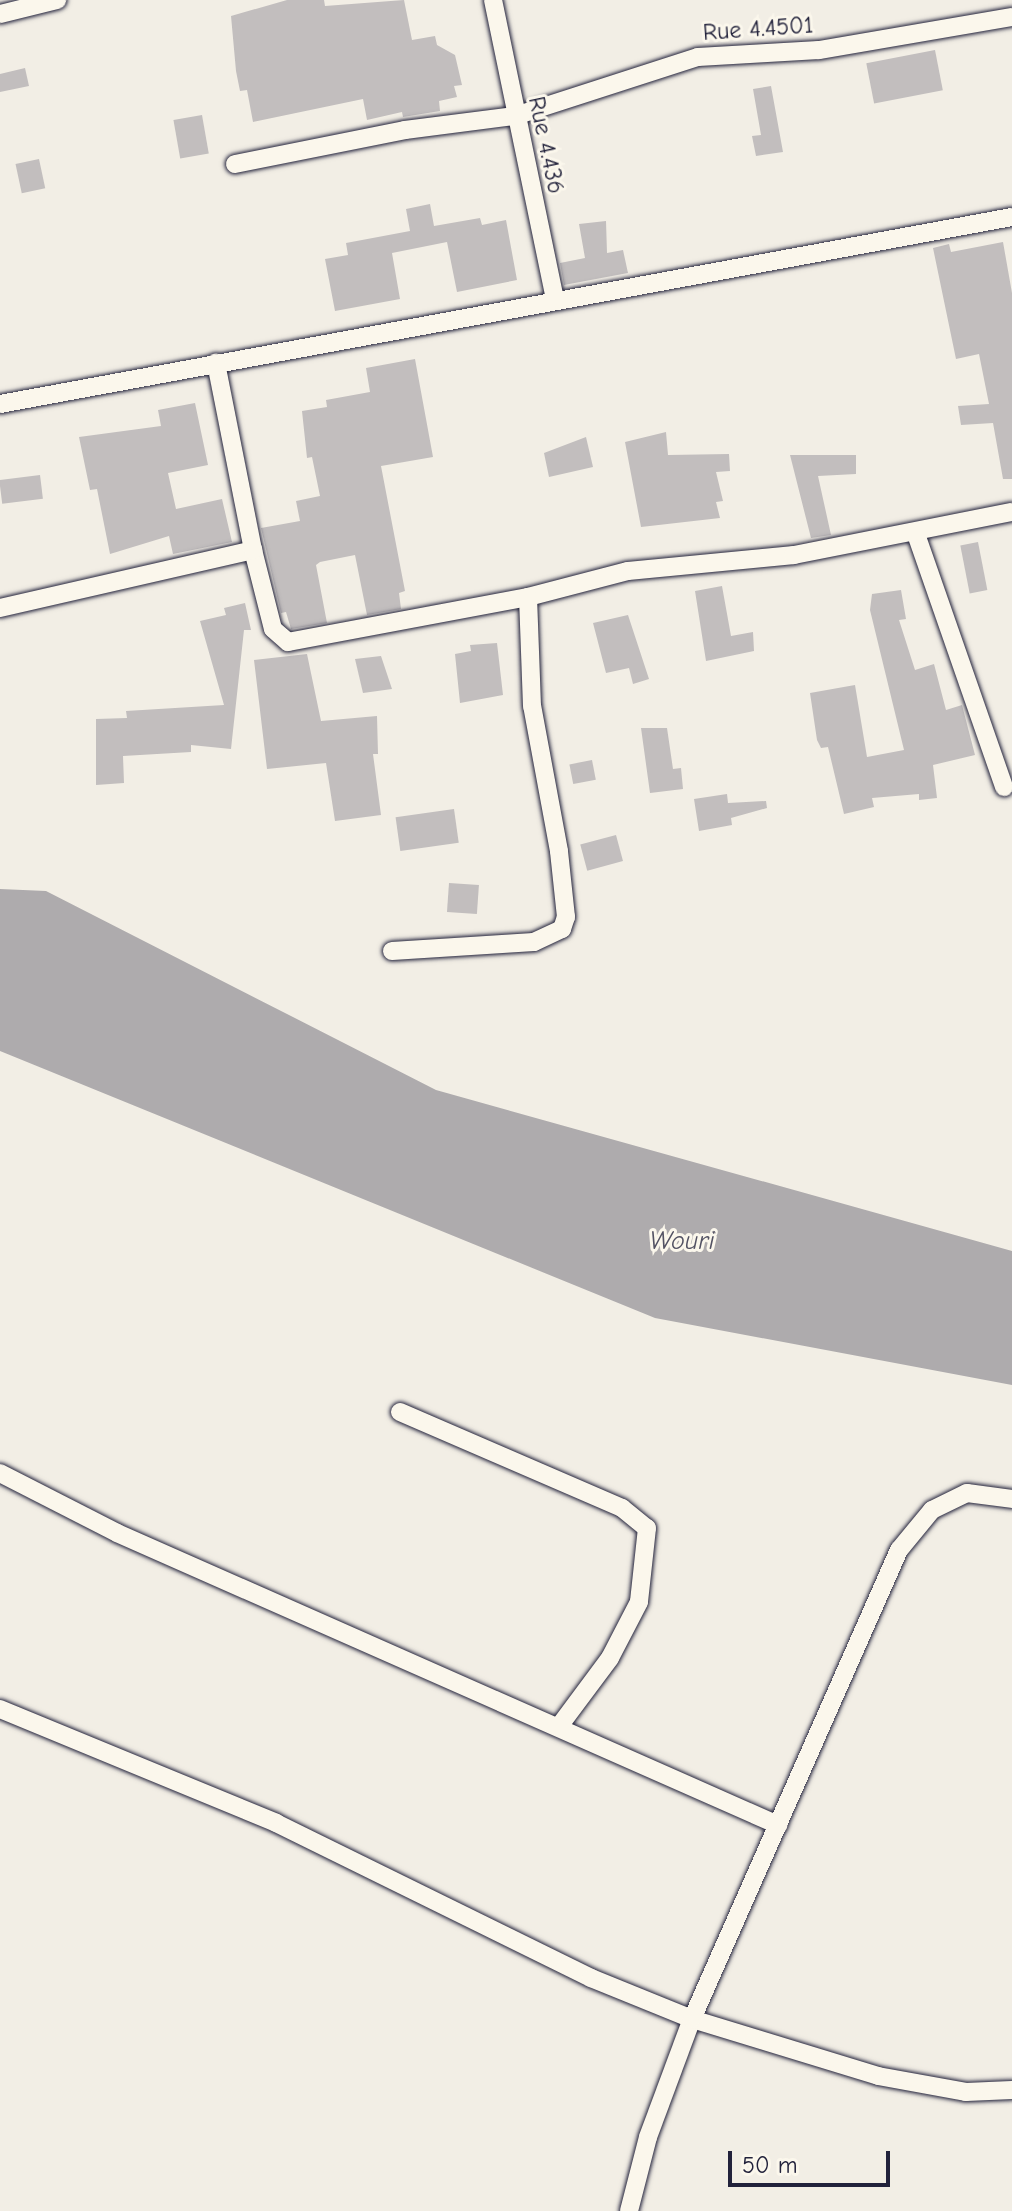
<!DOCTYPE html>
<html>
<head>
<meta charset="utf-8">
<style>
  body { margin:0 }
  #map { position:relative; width:1012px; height:2211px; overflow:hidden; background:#f2eee5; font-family:"Comic Neue",sans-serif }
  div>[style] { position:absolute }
  .water>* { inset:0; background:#aeabad }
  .building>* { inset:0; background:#c2bebe; transform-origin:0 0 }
  .roads { filter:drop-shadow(0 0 2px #22223b) drop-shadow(0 0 2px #22223b) }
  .street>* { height:18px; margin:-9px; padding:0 9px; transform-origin:9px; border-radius:9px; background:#fbf7ec }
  span { translate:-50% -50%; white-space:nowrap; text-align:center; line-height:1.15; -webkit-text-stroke:6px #fbf7ec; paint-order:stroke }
  .street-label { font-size:24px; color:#22223b }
  .water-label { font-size:26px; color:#535263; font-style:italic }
  .scale { position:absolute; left:728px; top:2151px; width:162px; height:36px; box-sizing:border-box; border:4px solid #22223b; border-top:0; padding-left:10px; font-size:24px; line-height:28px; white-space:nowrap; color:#22223b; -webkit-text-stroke:6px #fbf7ec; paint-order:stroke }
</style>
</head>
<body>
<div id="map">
  <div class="water">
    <div style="clip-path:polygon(0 889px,46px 891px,436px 1090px,1012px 1251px,1012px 1385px,655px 1318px,0 1051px)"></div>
  </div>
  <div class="building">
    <div style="clip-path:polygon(287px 0,324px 0,325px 6px,404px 0,412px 40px,435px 36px,437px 45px,455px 55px,462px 85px,454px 86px,457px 97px,439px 101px,440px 111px,403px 117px,402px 112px,367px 120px,363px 99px,253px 122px,247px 90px,240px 91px,236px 71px,231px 16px)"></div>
    <div style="left:935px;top:50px;width:41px;height:70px;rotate:79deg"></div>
    <div style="clip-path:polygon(25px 68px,29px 86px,0 92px,0 74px)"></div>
    <div style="clip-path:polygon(771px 86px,783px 152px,756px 156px,752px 136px,761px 135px,753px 89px)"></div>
    <div style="left:202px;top:115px;width:39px;height:29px;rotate:80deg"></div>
    <div style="left:39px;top:159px;width:30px;height:24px;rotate:78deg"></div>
    <div style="clip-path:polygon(430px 204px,434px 226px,480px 218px,482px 225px,506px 220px,517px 280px,457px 292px,447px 242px,392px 253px,400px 299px,335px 311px,325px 259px,348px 255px,346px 243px,410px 231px,406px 209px)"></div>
    <div style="clip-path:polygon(606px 221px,607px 253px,623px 250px,628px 273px,564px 285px,560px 263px,585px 258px,579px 224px)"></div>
    <div style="clip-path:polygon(1003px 242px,1012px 293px,1012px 479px,1003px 479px,993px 423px,961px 425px,958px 406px,989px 404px,979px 354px,956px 359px,933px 248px,949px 244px,951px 252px)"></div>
    <div style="clip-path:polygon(415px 359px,433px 457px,381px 466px,405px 591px,399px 593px,401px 609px,367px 615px,355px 555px,320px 562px,316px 565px,327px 623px,291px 629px,286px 612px,281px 613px,261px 528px,300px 521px,296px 501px,320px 496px,312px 457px,307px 458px,302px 411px,327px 407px,326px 400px,370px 392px,366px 368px)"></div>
    <div style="clip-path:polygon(195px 403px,208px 465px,168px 473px,176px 509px,222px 499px,232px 542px,173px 554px,169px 536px,110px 554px,97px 489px,90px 490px,79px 437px,161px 426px,158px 410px)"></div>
    <div style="clip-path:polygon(666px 432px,668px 455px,729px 454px,730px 471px,716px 472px,723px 501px,716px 502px,720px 518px,641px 527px,625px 442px)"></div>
    <div style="clip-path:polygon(586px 437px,593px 467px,549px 477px,544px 453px)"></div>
    <div style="clip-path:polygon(790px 455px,856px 455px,856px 474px,818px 476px,831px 535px,811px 538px)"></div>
    <div style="left:40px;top:475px;width:24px;height:41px;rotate:83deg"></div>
    <div style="left:978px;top:542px;width:49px;height:18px;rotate:79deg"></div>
    <div style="clip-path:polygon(722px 586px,731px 636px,753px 632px,754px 651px,706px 661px,695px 591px)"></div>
    <div style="clip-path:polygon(901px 590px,906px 619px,899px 620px,915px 670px,934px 664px,946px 710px,962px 705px,975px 755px,933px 765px,937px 798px,919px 800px,919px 794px,872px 798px,874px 807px,844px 814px,828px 747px,821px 748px,817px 740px,810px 693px,855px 685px,867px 757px,904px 750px,870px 610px,872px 594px)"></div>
    <div style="clip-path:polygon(245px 603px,251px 630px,244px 630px,231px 749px,191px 745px,191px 752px,123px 756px,124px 783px,96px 785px,96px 719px,127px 718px,126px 711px,224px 705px,200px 621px,226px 615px,224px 608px)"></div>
    <div style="clip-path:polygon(628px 615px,649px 679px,633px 684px,629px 668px,606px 673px,593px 623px)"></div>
    <div style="clip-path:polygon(497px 643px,503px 695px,460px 703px,455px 654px,471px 651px,470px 645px)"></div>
    <div style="clip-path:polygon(307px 654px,321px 721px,377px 716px,378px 754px,373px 754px,381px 815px,335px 821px,326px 763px,267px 769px,254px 660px)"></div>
    <div style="clip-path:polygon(381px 656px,392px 689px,363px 693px,355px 659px)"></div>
    <div style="clip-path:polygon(641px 728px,667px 728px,673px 769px,681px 768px,683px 789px,650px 793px)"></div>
    <div style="left:592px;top:760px;width:20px;height:23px;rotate:79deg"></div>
    <div style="clip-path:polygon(727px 794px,728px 803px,766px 801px,767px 808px,731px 818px,732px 825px,699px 831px,694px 799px)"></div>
    <div style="left:454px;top:809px;width:34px;height:59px;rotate:82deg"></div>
    <div style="left:616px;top:835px;width:27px;height:37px;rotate:75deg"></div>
    <div style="left:449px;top:883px;width:30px;height:29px;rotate:4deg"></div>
  </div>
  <div class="roads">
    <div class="street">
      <div style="left:493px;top:0;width:305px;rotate:78.3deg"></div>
      <div style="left:0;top:14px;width:59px;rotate:-13.8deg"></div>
      <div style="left:235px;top:164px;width:173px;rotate:-11.3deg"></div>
      <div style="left:405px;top:130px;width:111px;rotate:-7.3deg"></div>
      <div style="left:515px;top:116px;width:192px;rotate:-17.9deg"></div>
      <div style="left:698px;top:57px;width:121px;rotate:-3.3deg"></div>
      <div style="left:819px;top:50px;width:196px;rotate:-9.7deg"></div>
      <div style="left:0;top:404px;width:1029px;rotate:-10.47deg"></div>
      <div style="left:916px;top:534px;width:268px;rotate:70.8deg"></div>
      <div style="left:253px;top:550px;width:81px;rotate:75.8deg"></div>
      <div style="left:273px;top:629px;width:20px;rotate:41deg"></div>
      <div style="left:288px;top:642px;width:244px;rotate:-10.6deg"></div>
      <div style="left:528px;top:597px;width:103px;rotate:-14.6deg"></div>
      <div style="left:628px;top:571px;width:167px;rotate:-5.5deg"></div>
      <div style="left:794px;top:555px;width:222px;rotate:-11.2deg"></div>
      <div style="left:0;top:608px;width:260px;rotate:-12.9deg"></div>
      <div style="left:253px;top:550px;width:191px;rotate:-101.2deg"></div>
      <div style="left:392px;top:951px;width:142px;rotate:-3.6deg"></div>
      <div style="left:534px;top:942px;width:31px;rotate:-25deg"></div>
      <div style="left:562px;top:929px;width:13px;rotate:-72deg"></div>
      <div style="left:566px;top:917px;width:66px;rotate:-96.1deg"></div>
      <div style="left:559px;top:851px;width:147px;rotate:-100.5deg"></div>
      <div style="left:532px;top:706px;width:109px;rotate:-92.1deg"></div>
      <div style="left:400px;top:1412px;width:242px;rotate:23.4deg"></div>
      <div style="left:622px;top:1508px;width:32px;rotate:39deg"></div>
      <div style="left:647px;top:1528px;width:74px;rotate:96.2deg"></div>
      <div style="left:639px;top:1602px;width:63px;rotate:117.4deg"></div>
      <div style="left:610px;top:1658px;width:84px;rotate:126.7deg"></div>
      <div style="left:0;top:1473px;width:131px;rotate:27.1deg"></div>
      <div style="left:117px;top:1533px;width:723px;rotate:23.83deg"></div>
      <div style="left:0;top:1709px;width:299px;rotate:22.4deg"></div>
      <div style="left:276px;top:1823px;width:351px;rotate:26.2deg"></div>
      <div style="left:591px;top:1978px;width:109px;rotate:22.1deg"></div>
      <div style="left:692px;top:2019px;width:195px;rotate:17deg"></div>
      <div style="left:878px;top:2076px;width:89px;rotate:10.3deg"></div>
      <div style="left:966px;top:2092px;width:46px;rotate:-2.5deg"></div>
      <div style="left:629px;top:2211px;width:76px;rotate:-75.6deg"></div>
      <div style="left:648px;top:2137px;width:126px;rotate:-69.6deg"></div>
      <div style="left:692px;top:2019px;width:513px;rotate:-66.19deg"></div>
      <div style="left:899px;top:1550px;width:52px;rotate:-50.5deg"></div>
      <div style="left:932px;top:1510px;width:39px;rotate:-26deg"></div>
      <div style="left:967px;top:1493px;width:45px;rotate:7.6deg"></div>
    </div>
  </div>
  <div class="street-label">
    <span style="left:758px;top:29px;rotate:-4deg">Rue 4.4501</span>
    <span style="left:546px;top:145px;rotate:78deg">Rue 4.436</span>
  </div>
  <div class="water-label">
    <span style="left:682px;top:1242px">Wouri</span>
  </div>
  <div class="scale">50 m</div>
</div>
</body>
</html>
